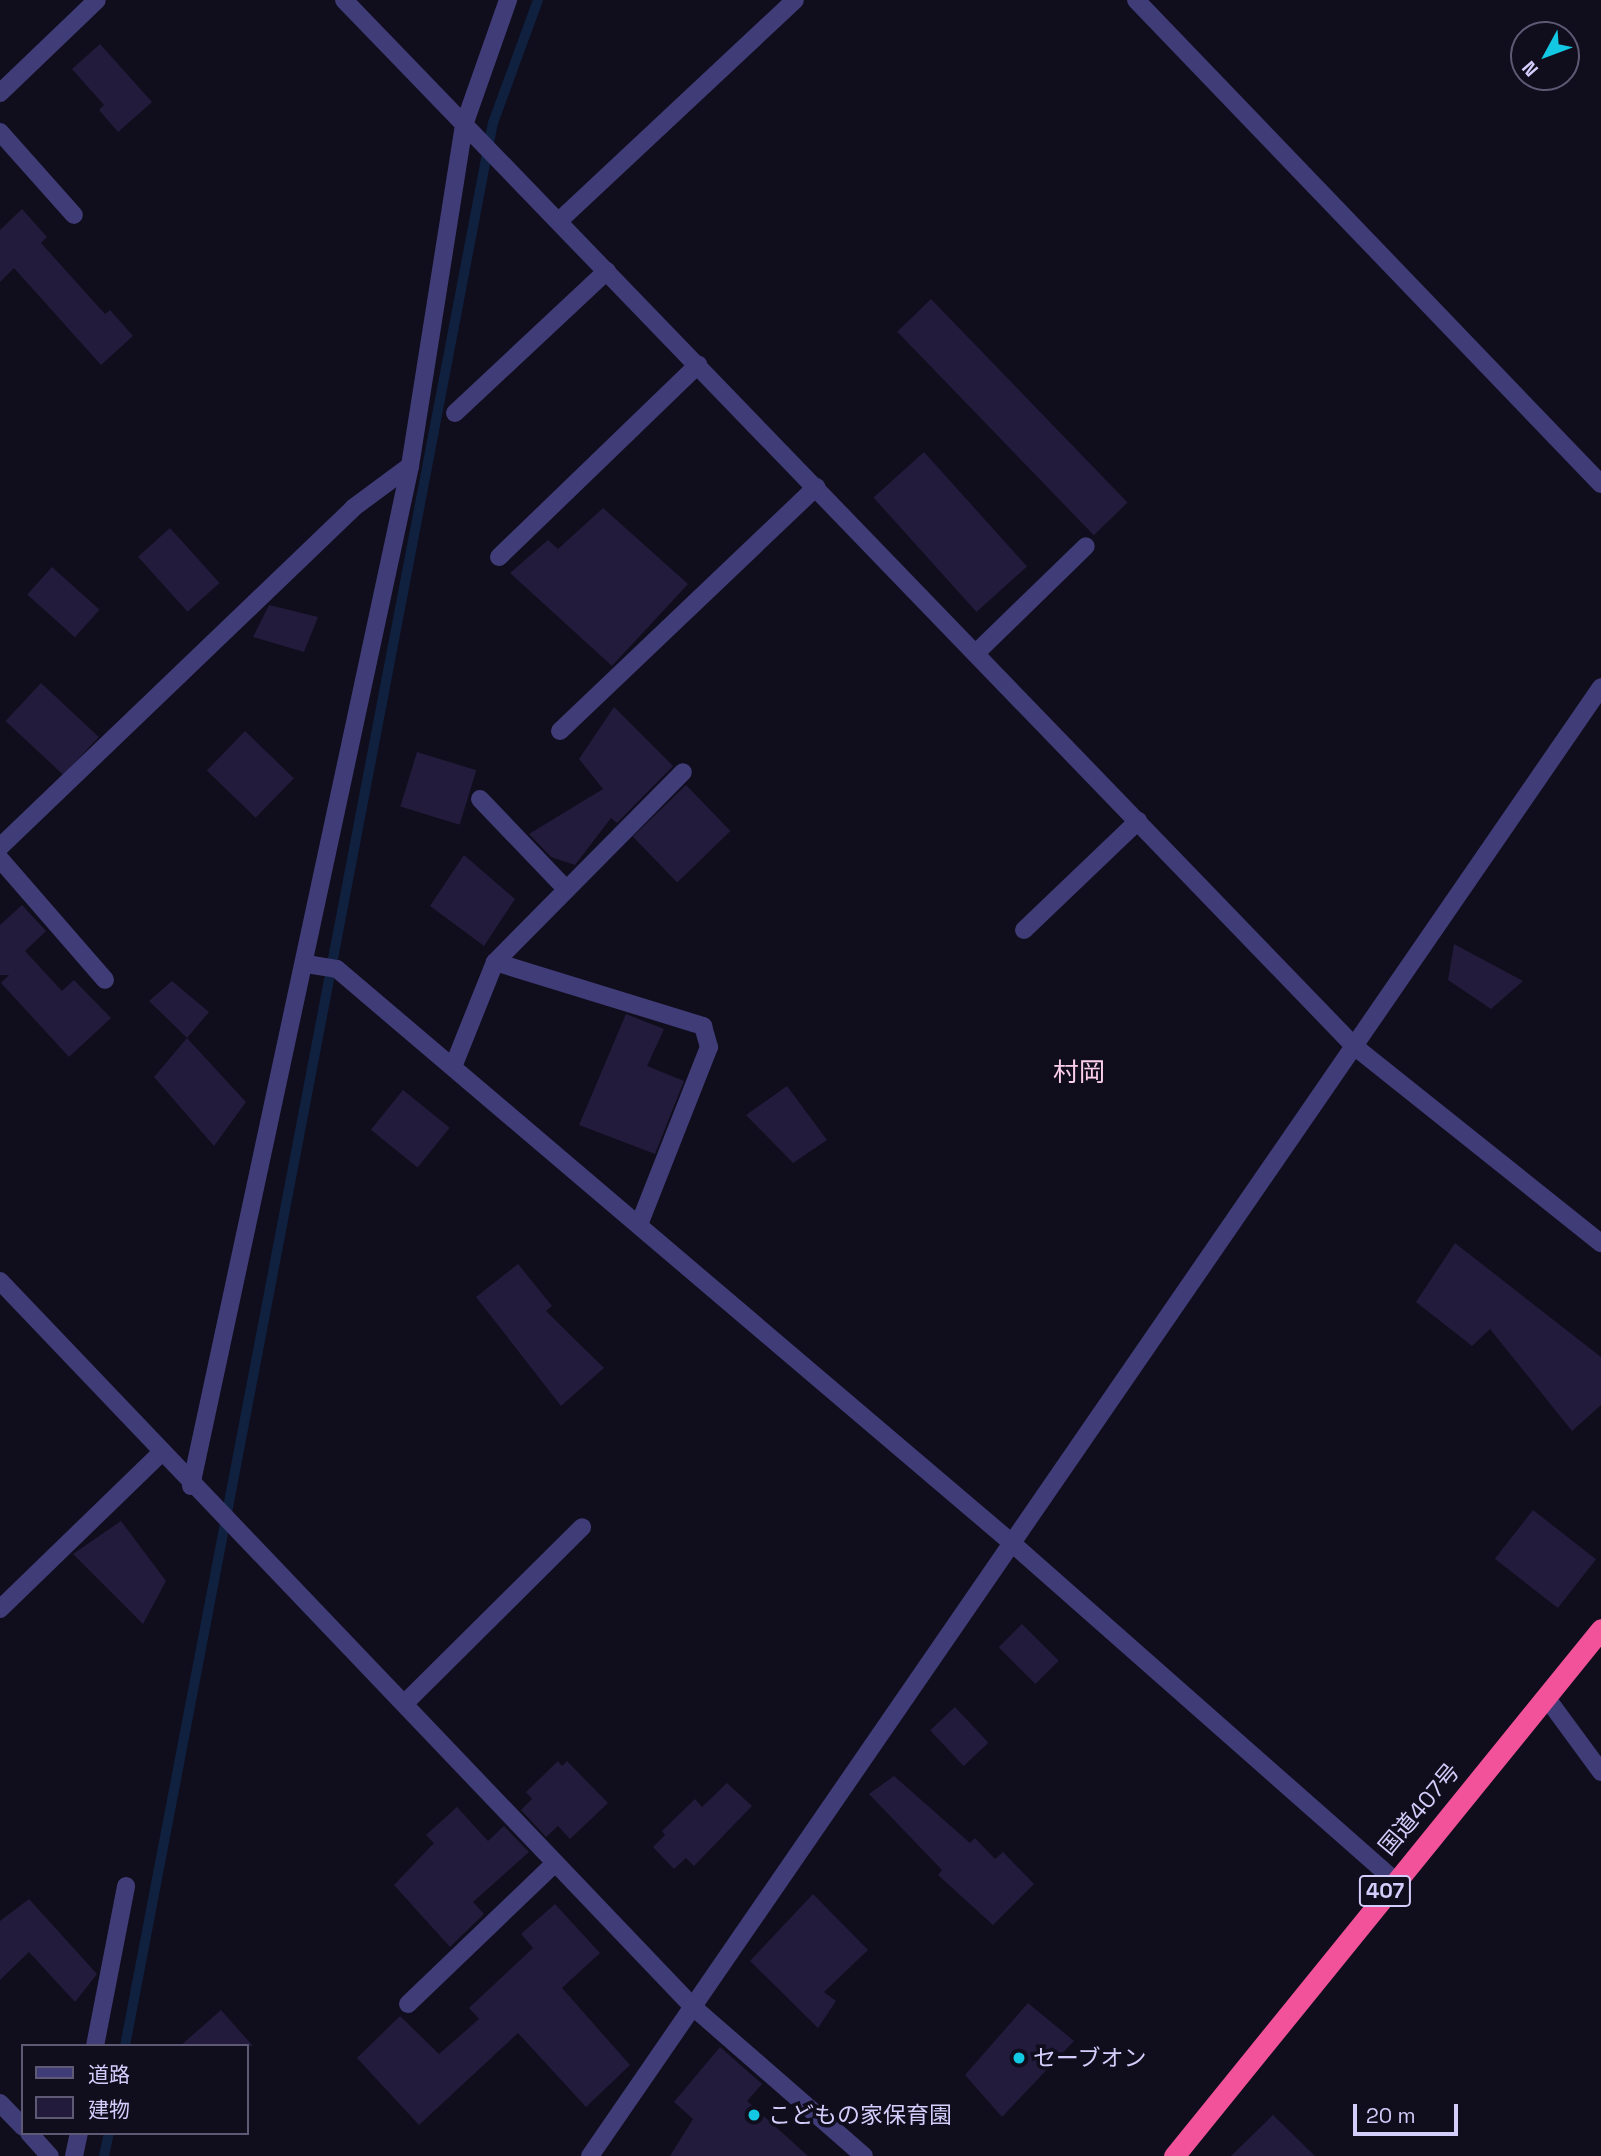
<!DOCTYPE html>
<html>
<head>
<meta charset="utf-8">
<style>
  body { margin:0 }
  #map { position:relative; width:1601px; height:2156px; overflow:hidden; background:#100d1c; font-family:"Space Grotesk","Noto Sans JP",sans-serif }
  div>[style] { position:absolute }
  .stream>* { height:10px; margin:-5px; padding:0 5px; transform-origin:5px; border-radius:5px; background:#0f213e }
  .building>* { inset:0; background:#221b3c; transform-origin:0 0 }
  .street>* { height:18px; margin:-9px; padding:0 9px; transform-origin:9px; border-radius:9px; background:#403c78 }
  .highway>* { height:21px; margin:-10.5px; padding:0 10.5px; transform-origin:10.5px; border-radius:10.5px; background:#f1529a }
  .dots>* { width:19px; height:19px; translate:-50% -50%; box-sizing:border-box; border:4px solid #100d1c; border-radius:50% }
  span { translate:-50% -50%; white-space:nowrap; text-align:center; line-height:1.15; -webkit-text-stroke:7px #100d1c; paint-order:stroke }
  .shield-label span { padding:2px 5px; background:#100d1c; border:2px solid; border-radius:5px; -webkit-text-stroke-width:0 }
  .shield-label { font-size:21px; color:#d3cdfb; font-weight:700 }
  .street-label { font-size:23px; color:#d3cdfb }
  .poi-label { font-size:23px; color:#d3cdfb }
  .left { translate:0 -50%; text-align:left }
  .quarter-label { font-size:26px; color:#fbcfea }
  .legend { position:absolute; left:21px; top:2044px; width:228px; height:91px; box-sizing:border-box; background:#100d1c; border:2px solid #5e5a75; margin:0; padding:9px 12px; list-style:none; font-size:21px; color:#d3cdfb }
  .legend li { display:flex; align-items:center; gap:14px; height:35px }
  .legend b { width:35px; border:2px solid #5e5a75 }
  .north { position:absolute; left:1510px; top:21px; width:70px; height:70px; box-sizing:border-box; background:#100d1c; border:2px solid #5e5a75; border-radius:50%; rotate:229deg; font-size:19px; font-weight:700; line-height:28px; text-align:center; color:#d3cdfb }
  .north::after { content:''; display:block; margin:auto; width:24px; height:32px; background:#12c8e2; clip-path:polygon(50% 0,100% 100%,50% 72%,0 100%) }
  .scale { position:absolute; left:1353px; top:2104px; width:105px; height:32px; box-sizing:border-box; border:4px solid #d3cdfb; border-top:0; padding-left:9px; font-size:21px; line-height:24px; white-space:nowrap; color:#d3cdfb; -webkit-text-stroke:5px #100d1c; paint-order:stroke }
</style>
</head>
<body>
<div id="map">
  <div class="stream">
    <div style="left:125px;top:2046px;width:1958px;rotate:-79.17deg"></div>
    <div style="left:493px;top:123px;width:131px;rotate:-69.9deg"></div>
    <div style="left:104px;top:2156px;width:24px;rotate:-78deg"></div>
  </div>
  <div class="building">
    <div style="clip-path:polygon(100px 44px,152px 102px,118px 132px,99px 110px,104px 105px,72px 69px)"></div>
    <div style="clip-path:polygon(22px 209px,47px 237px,41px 243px,105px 314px,110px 310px,133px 336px,101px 365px,14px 268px,0 282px,0 230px)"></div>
    <div style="left:931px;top:299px;width:283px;height:47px;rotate:46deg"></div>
    <div style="left:924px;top:452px;width:154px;height:68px;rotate:48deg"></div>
    <div style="clip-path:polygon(603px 508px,688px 584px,612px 666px,510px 573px,548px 540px,558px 549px)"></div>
    <div style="left:170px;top:528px;width:74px;height:43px;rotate:48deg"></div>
    <div style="left:52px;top:567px;width:64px;height:37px;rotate:42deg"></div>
    <div style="clip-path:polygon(269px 605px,318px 617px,304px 652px,253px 637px)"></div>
    <div style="left:41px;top:683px;width:79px;height:52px;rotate:43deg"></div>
    <div style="clip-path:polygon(614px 707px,673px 766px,617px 823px,611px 818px,575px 865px,551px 857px,529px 834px,603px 789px,579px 759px)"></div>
    <div style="left:245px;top:731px;width:68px;height:55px;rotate:44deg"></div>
    <div style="left:417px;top:752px;width:62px;height:57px;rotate:17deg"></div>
    <div style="left:686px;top:785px;width:64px;height:74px;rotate:46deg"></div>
    <div style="clip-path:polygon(464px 855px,515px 899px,484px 946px,430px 906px)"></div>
    <div style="clip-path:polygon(22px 905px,46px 931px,25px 951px,62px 991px,74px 980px,111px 1018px,69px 1057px,1px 983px,9px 975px,0 975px,0 925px)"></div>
    <div style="clip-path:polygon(1454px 944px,1523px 981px,1491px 1009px,1448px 980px)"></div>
    <div style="clip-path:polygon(172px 981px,209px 1012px,187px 1038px,149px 1001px)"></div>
    <div style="clip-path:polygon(626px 1014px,664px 1029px,647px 1066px,684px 1081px,655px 1154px,579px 1125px)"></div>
    <div style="clip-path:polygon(187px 1038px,246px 1102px,214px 1146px,154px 1077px)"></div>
    <div style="clip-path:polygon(787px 1086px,827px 1140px,793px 1163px,746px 1115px)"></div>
    <div style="left:403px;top:1090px;width:60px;height:51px;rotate:39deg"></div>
    <div style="clip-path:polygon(1455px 1243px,1601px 1357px,1601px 1405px,1572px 1431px,1490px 1329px,1472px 1346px,1416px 1302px)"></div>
    <div style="clip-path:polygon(518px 1264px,552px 1306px,546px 1311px,604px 1368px,561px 1406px,476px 1297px)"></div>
    <div style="left:1533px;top:1510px;width:80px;height:62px;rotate:38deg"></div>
    <div style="clip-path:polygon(121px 1521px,166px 1581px,143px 1624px,73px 1554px)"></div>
    <div style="left:1022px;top:1624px;width:52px;height:33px;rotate:45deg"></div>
    <div style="left:955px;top:1707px;width:49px;height:34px;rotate:47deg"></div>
    <div style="clip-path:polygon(558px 1761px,562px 1766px,567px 1761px,608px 1803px,570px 1839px,558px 1826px,546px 1837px,521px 1810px,532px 1799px,526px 1792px)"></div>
    <div style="clip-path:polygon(894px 1776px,970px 1843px,975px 1838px,995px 1859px,1003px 1852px,1034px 1884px,993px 1925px,938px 1875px,942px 1870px,869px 1794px)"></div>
    <div style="clip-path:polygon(727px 1783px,752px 1806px,694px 1866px,686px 1858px,674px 1869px,653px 1847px,665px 1835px,662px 1831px,695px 1799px,702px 1807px)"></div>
    <div style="clip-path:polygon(457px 1807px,488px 1841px,504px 1826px,529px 1852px,473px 1902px,484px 1914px,450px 1947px,394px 1885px,434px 1843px,426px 1835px)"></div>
    <div style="clip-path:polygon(813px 1894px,868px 1950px,824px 1992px,836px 2001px,818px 2028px,750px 1961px)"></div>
    <div style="clip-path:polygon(29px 1899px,97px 1974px,75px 2002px,29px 1952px,0 1980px,0 1921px)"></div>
    <div style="clip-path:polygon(555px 1904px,600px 1953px,562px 1988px,630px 2065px,586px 2107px,518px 2033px,419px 2125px,357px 2058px,400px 2016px,439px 2054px,479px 2019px,469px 2008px,533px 1948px,521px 1934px)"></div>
    <div style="clip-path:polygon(1028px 2003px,1074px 2041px,1002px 2117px,965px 2075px)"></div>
    <div style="clip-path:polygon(221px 2010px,253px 2046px,180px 2046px)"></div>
    <div style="clip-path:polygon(720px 2047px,762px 2084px,747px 2101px,808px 2156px,670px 2156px,693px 2119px,674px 2102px)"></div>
    <div style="clip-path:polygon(1273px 2115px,1315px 2156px,1231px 2156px)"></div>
  </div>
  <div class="street">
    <div style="left:344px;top:0;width:1454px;rotate:46deg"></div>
    <div style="left:1354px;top:1046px;width:316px;rotate:38.6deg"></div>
    <div style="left:1136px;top:0;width:671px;rotate:46.15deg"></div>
    <div style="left:0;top:93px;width:134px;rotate:-43.8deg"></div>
    <div style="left:0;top:132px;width:111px;rotate:48.3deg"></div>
    <div style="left:559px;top:221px;width:323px;rotate:-43.1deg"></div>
    <div style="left:455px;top:413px;width:208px;rotate:-43.1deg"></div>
    <div style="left:499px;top:557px;width:277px;rotate:-44deg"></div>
    <div style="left:976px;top:653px;width:153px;rotate:-44.2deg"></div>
    <div style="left:560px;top:731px;width:354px;rotate:-43.6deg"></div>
    <div style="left:480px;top:799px;width:124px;rotate:46.3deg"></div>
    <div style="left:0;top:847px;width:489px;rotate:-43.8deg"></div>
    <div style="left:353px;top:508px;width:71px;rotate:-36.4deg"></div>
    <div style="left:0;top:859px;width:160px;rotate:49deg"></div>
    <div style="left:1024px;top:930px;width:158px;rotate:-43.7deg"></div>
    <div style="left:495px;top:962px;width:218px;rotate:17.1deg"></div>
    <div style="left:703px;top:1026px;width:22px;rotate:74deg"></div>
    <div style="left:709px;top:1047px;width:191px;rotate:111.5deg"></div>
    <div style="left:306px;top:964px;width:31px;rotate:9deg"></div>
    <div style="left:337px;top:969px;width:887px;rotate:40.38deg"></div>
    <div style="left:1013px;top:1544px;width:508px;rotate:41.41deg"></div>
    <div style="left:453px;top:1067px;width:113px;rotate:-68.2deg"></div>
    <div style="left:495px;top:962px;width:267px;rotate:-45.3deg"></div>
    <div style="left:0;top:1281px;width:1002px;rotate:46.33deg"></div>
    <div style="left:692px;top:2006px;width:228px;rotate:41.1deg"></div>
    <div style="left:191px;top:1486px;width:1043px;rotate:-77.88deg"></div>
    <div style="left:410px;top:466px;width:345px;rotate:-81deg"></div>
    <div style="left:464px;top:125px;width:133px;rotate:-70.6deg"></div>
    <div style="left:0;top:1609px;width:223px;rotate:-44.1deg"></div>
    <div style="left:1546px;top:1697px;width:93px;rotate:53.7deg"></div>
    <div style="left:404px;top:1704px;width:251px;rotate:-44.8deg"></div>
    <div style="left:408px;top:2004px;width:202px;rotate:-43.8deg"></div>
    <div style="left:95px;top:2046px;width:163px;rotate:-79deg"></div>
    <div style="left:0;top:2103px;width:33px;rotate:46deg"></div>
    <div style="left:29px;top:2133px;width:31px;rotate:48deg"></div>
    <div style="left:74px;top:2156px;width:24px;rotate:-78deg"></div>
    <div style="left:590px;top:2156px;width:1783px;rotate:-55.46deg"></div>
  </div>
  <div class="highway">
    <div style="left:1174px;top:2156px;width:678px;rotate:-50.98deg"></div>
  </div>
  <div class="dots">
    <div style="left:1019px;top:2058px;background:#12c8e2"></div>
    <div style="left:754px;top:2115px;background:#12c8e2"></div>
  </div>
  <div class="shield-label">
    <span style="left:1385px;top:1891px">407</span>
  </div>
  <div class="street-label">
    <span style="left:1419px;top:1809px;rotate:-50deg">国道407号</span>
  </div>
  <div class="poi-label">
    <span class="left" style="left:1033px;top:2058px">セーブオン</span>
    <span class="left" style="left:768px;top:2115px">こどもの家保育園</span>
  </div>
  <div class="quarter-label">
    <span style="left:1079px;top:1073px">村岡</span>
  </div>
  <ul class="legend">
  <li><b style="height:9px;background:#403c78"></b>道路</li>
  <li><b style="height:19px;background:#221b3c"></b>建物</li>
  </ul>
  <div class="north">N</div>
  <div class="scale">20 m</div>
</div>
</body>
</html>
